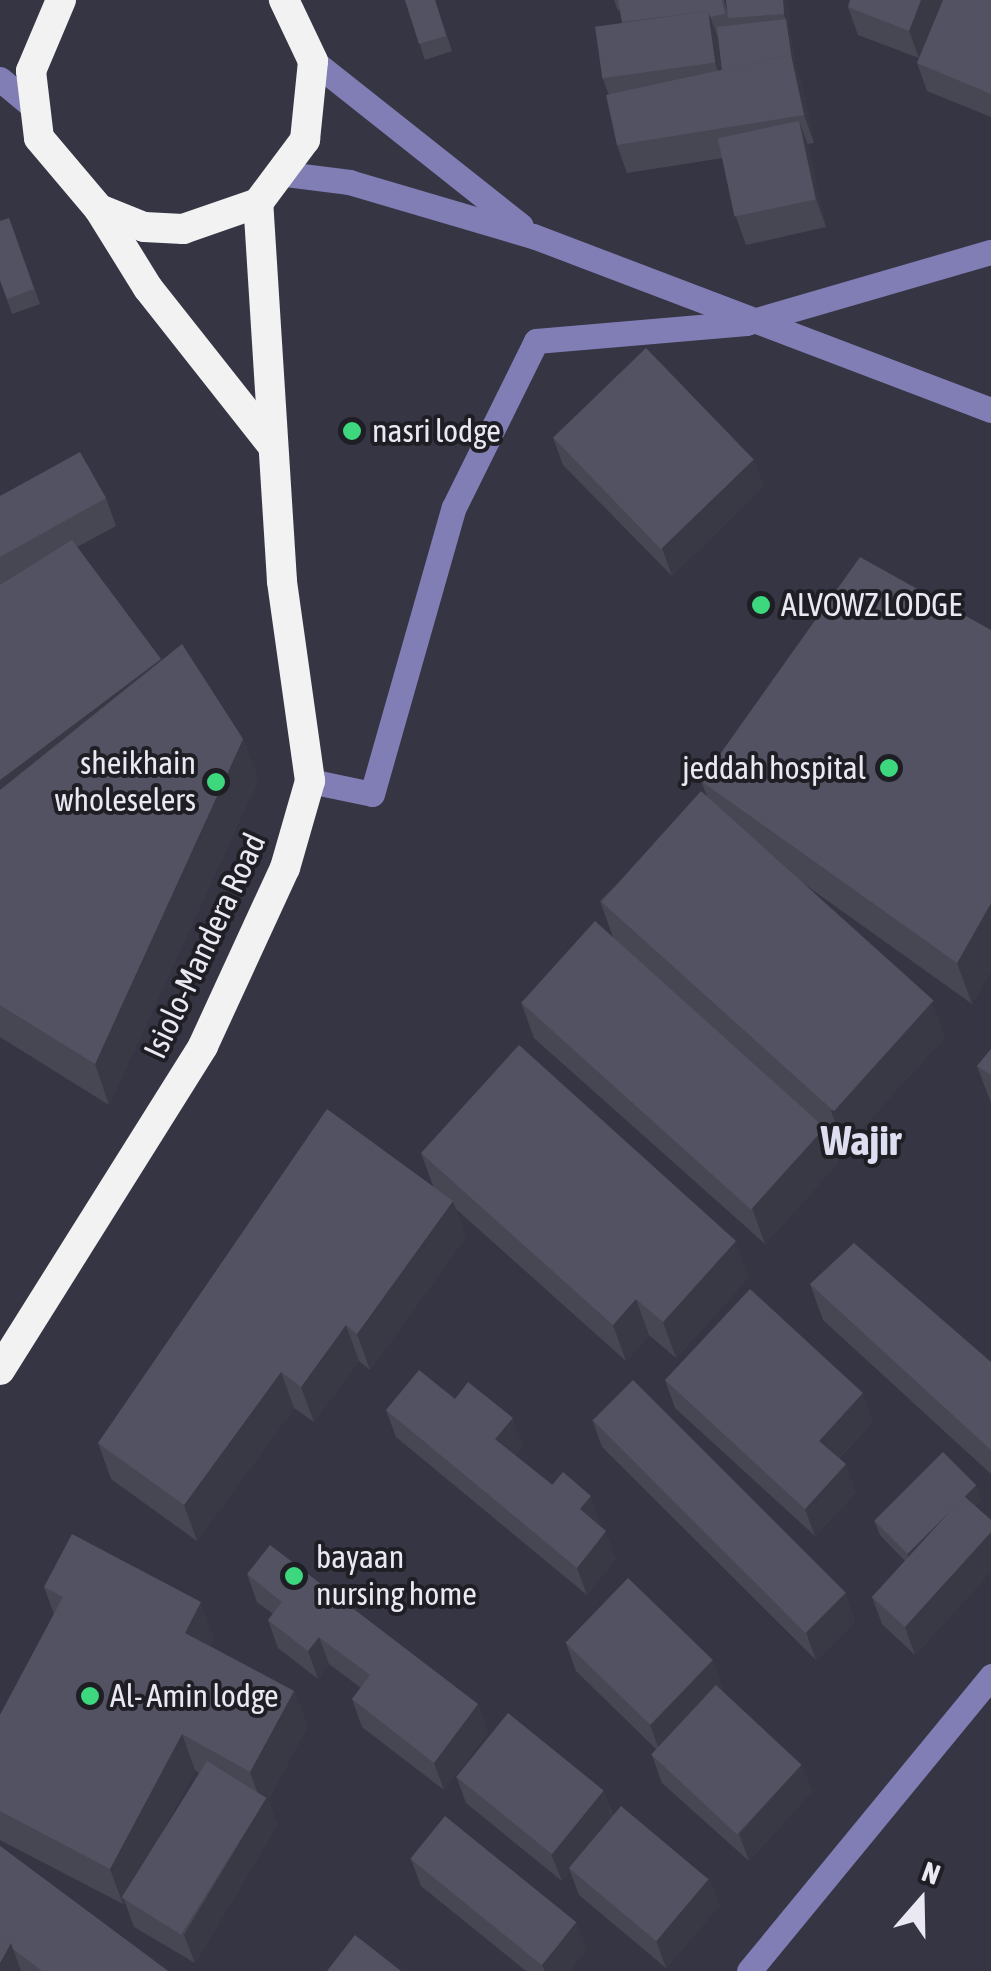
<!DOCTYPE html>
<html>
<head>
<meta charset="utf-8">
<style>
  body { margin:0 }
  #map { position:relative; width:991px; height:1971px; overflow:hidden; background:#363544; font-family:"Asap Condensed",sans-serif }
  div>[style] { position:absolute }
  .minor>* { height:25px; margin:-12.5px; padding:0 12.5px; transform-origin:12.5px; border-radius:12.5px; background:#817eb5 }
  .highway>* { height:30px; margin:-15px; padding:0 15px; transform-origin:15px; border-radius:15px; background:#f2f2f2 }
  .wall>* { inset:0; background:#474754 }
  .shaded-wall>* { inset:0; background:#393945 }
  .building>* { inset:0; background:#525262; transform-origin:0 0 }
  .dots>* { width:28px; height:28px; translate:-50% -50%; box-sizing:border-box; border:5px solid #1e1e24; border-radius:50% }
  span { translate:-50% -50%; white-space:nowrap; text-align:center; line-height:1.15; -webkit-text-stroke:8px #1e1e24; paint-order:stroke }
  .poi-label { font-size:32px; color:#eae9f3 }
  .left { translate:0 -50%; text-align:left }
  .right { translate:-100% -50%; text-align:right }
  .street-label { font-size:32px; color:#eae9f3 }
  .district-label { font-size:42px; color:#dedef1; font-weight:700 }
  .north { position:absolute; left:871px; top:1851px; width:100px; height:100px; -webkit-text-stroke:8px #1e1e24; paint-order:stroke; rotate:20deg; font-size:28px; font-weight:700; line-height:40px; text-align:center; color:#eae9f3 }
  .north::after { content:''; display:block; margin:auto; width:35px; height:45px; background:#eae9f3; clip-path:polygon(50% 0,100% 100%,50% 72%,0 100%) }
</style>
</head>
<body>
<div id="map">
  <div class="minor">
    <div style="left:313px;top:61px;width:265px;rotate:38.4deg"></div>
    <div style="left:0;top:79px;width:40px;rotate:40deg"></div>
    <div style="left:286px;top:174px;width:64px;rotate:7.2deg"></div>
    <div style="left:349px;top:182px;width:192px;rotate:16.4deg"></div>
    <div style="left:533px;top:236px;width:490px;rotate:20.8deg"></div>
    <div style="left:310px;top:781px;width:63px;rotate:11.8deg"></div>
    <div style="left:372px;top:794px;width:298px;rotate:-74.1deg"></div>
    <div style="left:454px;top:507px;width:185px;rotate:-63.7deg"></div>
    <div style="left:536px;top:341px;width:211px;rotate:-4.9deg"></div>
    <div style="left:746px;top:323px;width:255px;rotate:-16.2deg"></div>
    <div style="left:749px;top:1971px;width:382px;rotate:-50.6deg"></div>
  </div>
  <div class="highway">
    <div style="left:61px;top:0;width:77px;rotate:112.9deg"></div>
    <div style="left:31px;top:71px;width:67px;rotate:83.2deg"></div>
    <div style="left:39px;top:138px;width:93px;rotate:49.8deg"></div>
    <div style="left:99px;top:209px;width:48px;rotate:21.8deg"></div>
    <div style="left:144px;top:227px;width:39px;rotate:3deg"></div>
    <div style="left:183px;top:229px;width:79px;rotate:-19.1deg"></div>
    <div style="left:258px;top:203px;width:79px;rotate:-53.3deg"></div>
    <div style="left:305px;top:140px;width:79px;rotate:-84.2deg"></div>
    <div style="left:313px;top:61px;width:68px;rotate:-115.4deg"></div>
    <div style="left:99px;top:209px;width:93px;rotate:58.2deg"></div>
    <div style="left:148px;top:288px;width:200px;rotate:51.7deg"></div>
    <div style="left:0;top:1370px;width:382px;rotate:-57.9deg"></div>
    <div style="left:203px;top:1046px;width:196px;rotate:-65.3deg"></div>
    <div style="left:285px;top:868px;width:91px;rotate:-74deg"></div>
    <div style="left:310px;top:781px;width:202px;rotate:-98deg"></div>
    <div style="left:282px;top:581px;width:379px;rotate:-93.6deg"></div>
  </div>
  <div class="wall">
    <div style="clip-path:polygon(405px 0,435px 0,452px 51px,425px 60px)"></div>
    <div style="clip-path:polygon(614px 0,724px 0,728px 15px,726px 0,788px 0,789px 28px,796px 68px,801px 82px,814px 143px,807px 144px,826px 227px,746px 245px,736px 217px,723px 158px,627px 173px,617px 145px,609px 95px,602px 77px,622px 22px,620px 10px,618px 11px)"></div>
    <div style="clip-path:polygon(942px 0,919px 58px,858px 35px,848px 7px)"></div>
    <div style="clip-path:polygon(991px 0,991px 117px,927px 91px,917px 63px)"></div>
    <div style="clip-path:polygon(9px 218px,40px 304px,12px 314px,0 280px)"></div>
    <div style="clip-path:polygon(553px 438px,764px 486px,672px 576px,563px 465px)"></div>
    <div style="clip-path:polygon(0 496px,106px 498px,116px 526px,77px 547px,161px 661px,243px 739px,258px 780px,109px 1105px,0 1037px)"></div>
    <div style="clip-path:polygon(991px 630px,991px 970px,972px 1004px,800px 881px,945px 1037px,844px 1147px,827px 1132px,838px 1163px,765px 1244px,534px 1038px,521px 1002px,613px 937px,600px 901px,707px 796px,701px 781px)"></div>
    <div style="clip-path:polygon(991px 1049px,991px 1103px,977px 1066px)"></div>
    <div style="clip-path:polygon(421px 1153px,749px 1277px,676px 1358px,649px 1335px,626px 1361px,456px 1209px,466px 1237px,370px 1370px,359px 1361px,314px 1422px,294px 1408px,197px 1541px,111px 1479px,98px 1443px,433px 1186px)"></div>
    <div style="clip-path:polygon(810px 1284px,991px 1362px,991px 1474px,823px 1320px)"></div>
    <div style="clip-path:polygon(665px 1380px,873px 1421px,839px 1458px,856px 1492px,815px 1536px,675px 1408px)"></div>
    <div style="clip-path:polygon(455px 1399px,523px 1445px,515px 1455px,601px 1523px,599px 1525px,616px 1559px,587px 1595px,396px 1437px,386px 1410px)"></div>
    <div style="clip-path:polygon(592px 1419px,845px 1593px,855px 1621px,816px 1660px,602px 1447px)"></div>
    <div style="clip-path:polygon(976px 1485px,981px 1500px,975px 1506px,991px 1520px,991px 1571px,915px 1655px,882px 1624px,872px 1597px,905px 1561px,880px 1535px,874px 1520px)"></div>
    <div style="clip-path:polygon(247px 1574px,478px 1704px,488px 1732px,444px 1790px,362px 1727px,352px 1699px,361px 1688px,329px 1664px,318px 1679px,278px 1648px,268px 1620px,273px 1614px,257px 1602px)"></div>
    <div style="clip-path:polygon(evenodd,44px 1587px,214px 1638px,210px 1646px,294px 1691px,307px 1727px,268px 1800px,277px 1825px,195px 1963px,134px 1927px,125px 1902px,123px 1904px,0 1840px,0 1715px,54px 1614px,44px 1587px,195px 1770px,199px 1773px,143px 1867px,195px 1770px)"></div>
    <div style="clip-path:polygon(566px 1643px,723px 1687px,721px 1690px,812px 1791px,749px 1861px,662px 1783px,652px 1755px,657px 1750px,576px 1671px)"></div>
    <div style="clip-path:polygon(456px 1776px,603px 1791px,613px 1816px,709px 1879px,719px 1906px,666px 1968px,579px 1895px,570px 1871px,562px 1881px,466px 1803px)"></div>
    <div style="clip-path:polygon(0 1846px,168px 1971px,0 1971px)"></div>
    <div style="clip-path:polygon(411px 1859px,587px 1949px,569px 1971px,526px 1971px,421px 1886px)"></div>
  </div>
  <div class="shaded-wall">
    <div style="clip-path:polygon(783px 0,788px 0,789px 28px,796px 68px,801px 82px,814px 143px,804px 115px,793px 66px,786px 21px,784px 14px)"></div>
    <div style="clip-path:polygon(921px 0,942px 0,919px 58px,909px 31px)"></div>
    <div style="clip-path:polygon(708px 11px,718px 38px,725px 91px,715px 63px)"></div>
    <div style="clip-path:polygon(799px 121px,809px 148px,826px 227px,816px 199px)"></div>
    <div style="clip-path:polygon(754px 459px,764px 486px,672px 576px,662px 548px)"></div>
    <div style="clip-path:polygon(161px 659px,174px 695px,0 826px,0 780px)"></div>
    <div style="clip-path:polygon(243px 739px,258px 780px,109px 1105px,95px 1064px)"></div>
    <div style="clip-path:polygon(991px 903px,991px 970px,972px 1004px,957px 963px)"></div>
    <div style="clip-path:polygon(932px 1002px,945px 1037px,844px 1147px,831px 1111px)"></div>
    <div style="clip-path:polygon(825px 1127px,838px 1163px,765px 1244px,752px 1208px)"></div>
    <div style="clip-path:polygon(453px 1201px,466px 1237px,370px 1370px,357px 1334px)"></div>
    <div style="clip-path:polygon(736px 1241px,749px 1277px,676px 1358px,663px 1322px)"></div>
    <div style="clip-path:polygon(636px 1299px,649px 1335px,626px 1361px,613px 1325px)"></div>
    <div style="clip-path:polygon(346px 1325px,359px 1361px,314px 1422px,301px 1387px)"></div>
    <div style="clip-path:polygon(281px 1372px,294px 1408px,197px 1541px,184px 1505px)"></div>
    <div style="clip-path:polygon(863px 1393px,873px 1421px,829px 1468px,819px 1441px)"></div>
    <div style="clip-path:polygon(513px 1418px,523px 1445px,505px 1466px,495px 1439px)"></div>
    <div style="clip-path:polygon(846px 1464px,856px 1492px,815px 1536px,805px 1509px)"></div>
    <div style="clip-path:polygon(976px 1485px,981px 1500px,913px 1568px,907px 1553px)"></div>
    <div style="clip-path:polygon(591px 1496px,601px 1523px,590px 1536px,580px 1509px)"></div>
    <div style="clip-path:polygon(606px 1531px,616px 1559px,587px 1595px,577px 1568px)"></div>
    <div style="clip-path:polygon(991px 1532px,991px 1571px,915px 1655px,905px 1627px)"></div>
    <div style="clip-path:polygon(845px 1593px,855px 1621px,816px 1660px,806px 1632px)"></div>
    <div style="clip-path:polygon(201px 1602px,214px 1638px,198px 1668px,185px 1633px)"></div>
    <div style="clip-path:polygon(319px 1637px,329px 1664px,318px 1679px,308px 1651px)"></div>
    <div style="clip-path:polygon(713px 1660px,723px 1687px,660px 1752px,650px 1725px)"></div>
    <div style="clip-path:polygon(294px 1691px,307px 1727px,268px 1800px,277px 1825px,195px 1963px,184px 1935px,262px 1805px,250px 1772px)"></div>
    <div style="clip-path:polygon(478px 1704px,488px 1732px,444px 1790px,434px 1763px)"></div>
    <div style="clip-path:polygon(182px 1734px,195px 1770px,123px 1904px,110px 1869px)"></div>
    <div style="clip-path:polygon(802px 1764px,812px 1791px,749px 1861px,739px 1834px)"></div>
    <div style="clip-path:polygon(603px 1791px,613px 1818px,569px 1868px,570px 1871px,562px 1881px,551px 1854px)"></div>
    <div style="clip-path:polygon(709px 1879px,719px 1906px,666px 1968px,656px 1940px)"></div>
    <div style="clip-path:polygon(577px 1922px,587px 1949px,569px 1971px,545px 1971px,542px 1965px)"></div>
    <div style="clip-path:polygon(11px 1943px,21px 1971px,0 1971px,0 1963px)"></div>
  </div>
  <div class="building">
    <div style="clip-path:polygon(405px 0,435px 0,446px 36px,419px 44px)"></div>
    <div style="clip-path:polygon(618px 0,722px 0,725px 14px,710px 17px,708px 11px,622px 22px)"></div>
    <div style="clip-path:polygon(726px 0,783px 0,784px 14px,728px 18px)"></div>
    <div style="clip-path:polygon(850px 0,921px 0,909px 31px,848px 7px)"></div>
    <div style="clip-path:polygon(943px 0,991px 0,991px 94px,917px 63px)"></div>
    <div style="left:708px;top:11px;width:52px;height:114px;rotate:82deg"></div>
    <div style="clip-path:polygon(786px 19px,791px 55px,722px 70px,717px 27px)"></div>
    <div style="clip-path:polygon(791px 55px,804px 115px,617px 145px,606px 95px)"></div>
    <div style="left:799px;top:121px;width:80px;height:83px;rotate:78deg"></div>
    <div style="clip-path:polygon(9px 218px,34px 289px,7px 299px,0 280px,0 221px)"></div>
    <div style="left:646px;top:348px;width:155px;height:129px;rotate:46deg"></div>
    <div style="clip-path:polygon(80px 452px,106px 498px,0 557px,0 496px)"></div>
    <div style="clip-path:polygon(72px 540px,161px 659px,0 780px,0 585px)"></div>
    <div style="clip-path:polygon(860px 557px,991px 630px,991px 903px,957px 963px,701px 781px)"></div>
    <div style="clip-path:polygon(182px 644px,243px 739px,95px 1064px,0 1005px,0 790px)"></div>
    <div style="left:701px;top:791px;width:313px;height:149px;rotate:42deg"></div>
    <div style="left:595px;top:921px;width:309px;height:110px;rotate:42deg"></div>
    <div style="clip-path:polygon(519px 1045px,736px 1241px,663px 1322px,636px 1299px,613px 1325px,421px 1153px)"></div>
    <div style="clip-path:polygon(991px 1049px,991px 1075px,977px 1066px)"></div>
    <div style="clip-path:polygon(327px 1109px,453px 1201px,357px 1334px,346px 1325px,301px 1387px,281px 1372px,184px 1505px,98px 1443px)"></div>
    <div style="clip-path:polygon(854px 1243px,991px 1362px,991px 1450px,810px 1284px)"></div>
    <div style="clip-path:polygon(750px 1289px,863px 1393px,819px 1441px,846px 1464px,805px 1509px,665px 1380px)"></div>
    <div style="clip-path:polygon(419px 1370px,455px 1399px,468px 1382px,513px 1418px,495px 1439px,552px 1485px,563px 1472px,591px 1496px,580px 1509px,606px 1531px,577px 1568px,386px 1410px)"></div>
    <div style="left:633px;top:1380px;width:301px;height:57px;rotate:45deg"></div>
    <div style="left:943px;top:1452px;width:47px;height:97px;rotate:45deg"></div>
    <div style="clip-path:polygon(964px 1496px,991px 1520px,991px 1532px,905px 1627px,872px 1597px)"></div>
    <div style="clip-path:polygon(72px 1534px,201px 1602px,185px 1633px,294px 1691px,250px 1772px,182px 1734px,110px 1869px,0 1811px,0 1715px,63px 1597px,44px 1587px)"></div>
    <div style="clip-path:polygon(270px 1545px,478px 1704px,434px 1763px,352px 1699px,370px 1675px,319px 1637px,308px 1651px,268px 1620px,282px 1602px,247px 1574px)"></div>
    <div style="left:628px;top:1578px;width:118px;height:90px;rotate:44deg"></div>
    <div style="left:716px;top:1685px;width:117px;height:95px;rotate:43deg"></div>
    <div style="left:508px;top:1713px;width:123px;height:82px;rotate:39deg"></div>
    <div style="left:207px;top:1761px;width:70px;height:161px;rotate:32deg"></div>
    <div style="left:621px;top:1806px;width:114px;height:81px;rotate:40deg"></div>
    <div style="left:445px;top:1816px;width:169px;height:55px;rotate:39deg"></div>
    <div style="clip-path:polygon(0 1846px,168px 1971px,42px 1971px,13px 1949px,11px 1943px,0 1937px)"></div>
    <div style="clip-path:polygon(355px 1935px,401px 1971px,327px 1971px)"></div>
    <div style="clip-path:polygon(0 1937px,11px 1943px,0 1963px)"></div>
  </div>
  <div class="dots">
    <div style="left:352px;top:431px;background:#3dd77e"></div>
    <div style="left:761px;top:605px;background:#3dd77e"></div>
    <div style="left:889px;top:768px;background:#3dd77e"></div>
    <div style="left:216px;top:782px;background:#3dd77e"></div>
    <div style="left:294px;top:1576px;background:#3dd77e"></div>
    <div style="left:90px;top:1696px;background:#3dd77e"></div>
  </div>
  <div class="poi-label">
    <span class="left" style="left:372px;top:431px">nasri lodge</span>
    <span class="left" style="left:781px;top:605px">ALVOWZ LODGE</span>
    <span class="right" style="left:196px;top:782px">sheikhain<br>wholeselers</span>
    <span class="right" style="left:866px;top:768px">jeddah hospital</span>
    <span class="left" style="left:316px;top:1576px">bayaan<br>nursing home</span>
    <span class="left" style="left:110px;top:1696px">Al- Amin lodge</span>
  </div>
  <div class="street-label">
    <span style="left:205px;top:946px;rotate:-65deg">Isiolo-Mandera Road</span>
  </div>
  <div class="district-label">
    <span style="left:861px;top:1140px">Wajir</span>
  </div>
  <div class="north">N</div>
</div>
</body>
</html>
